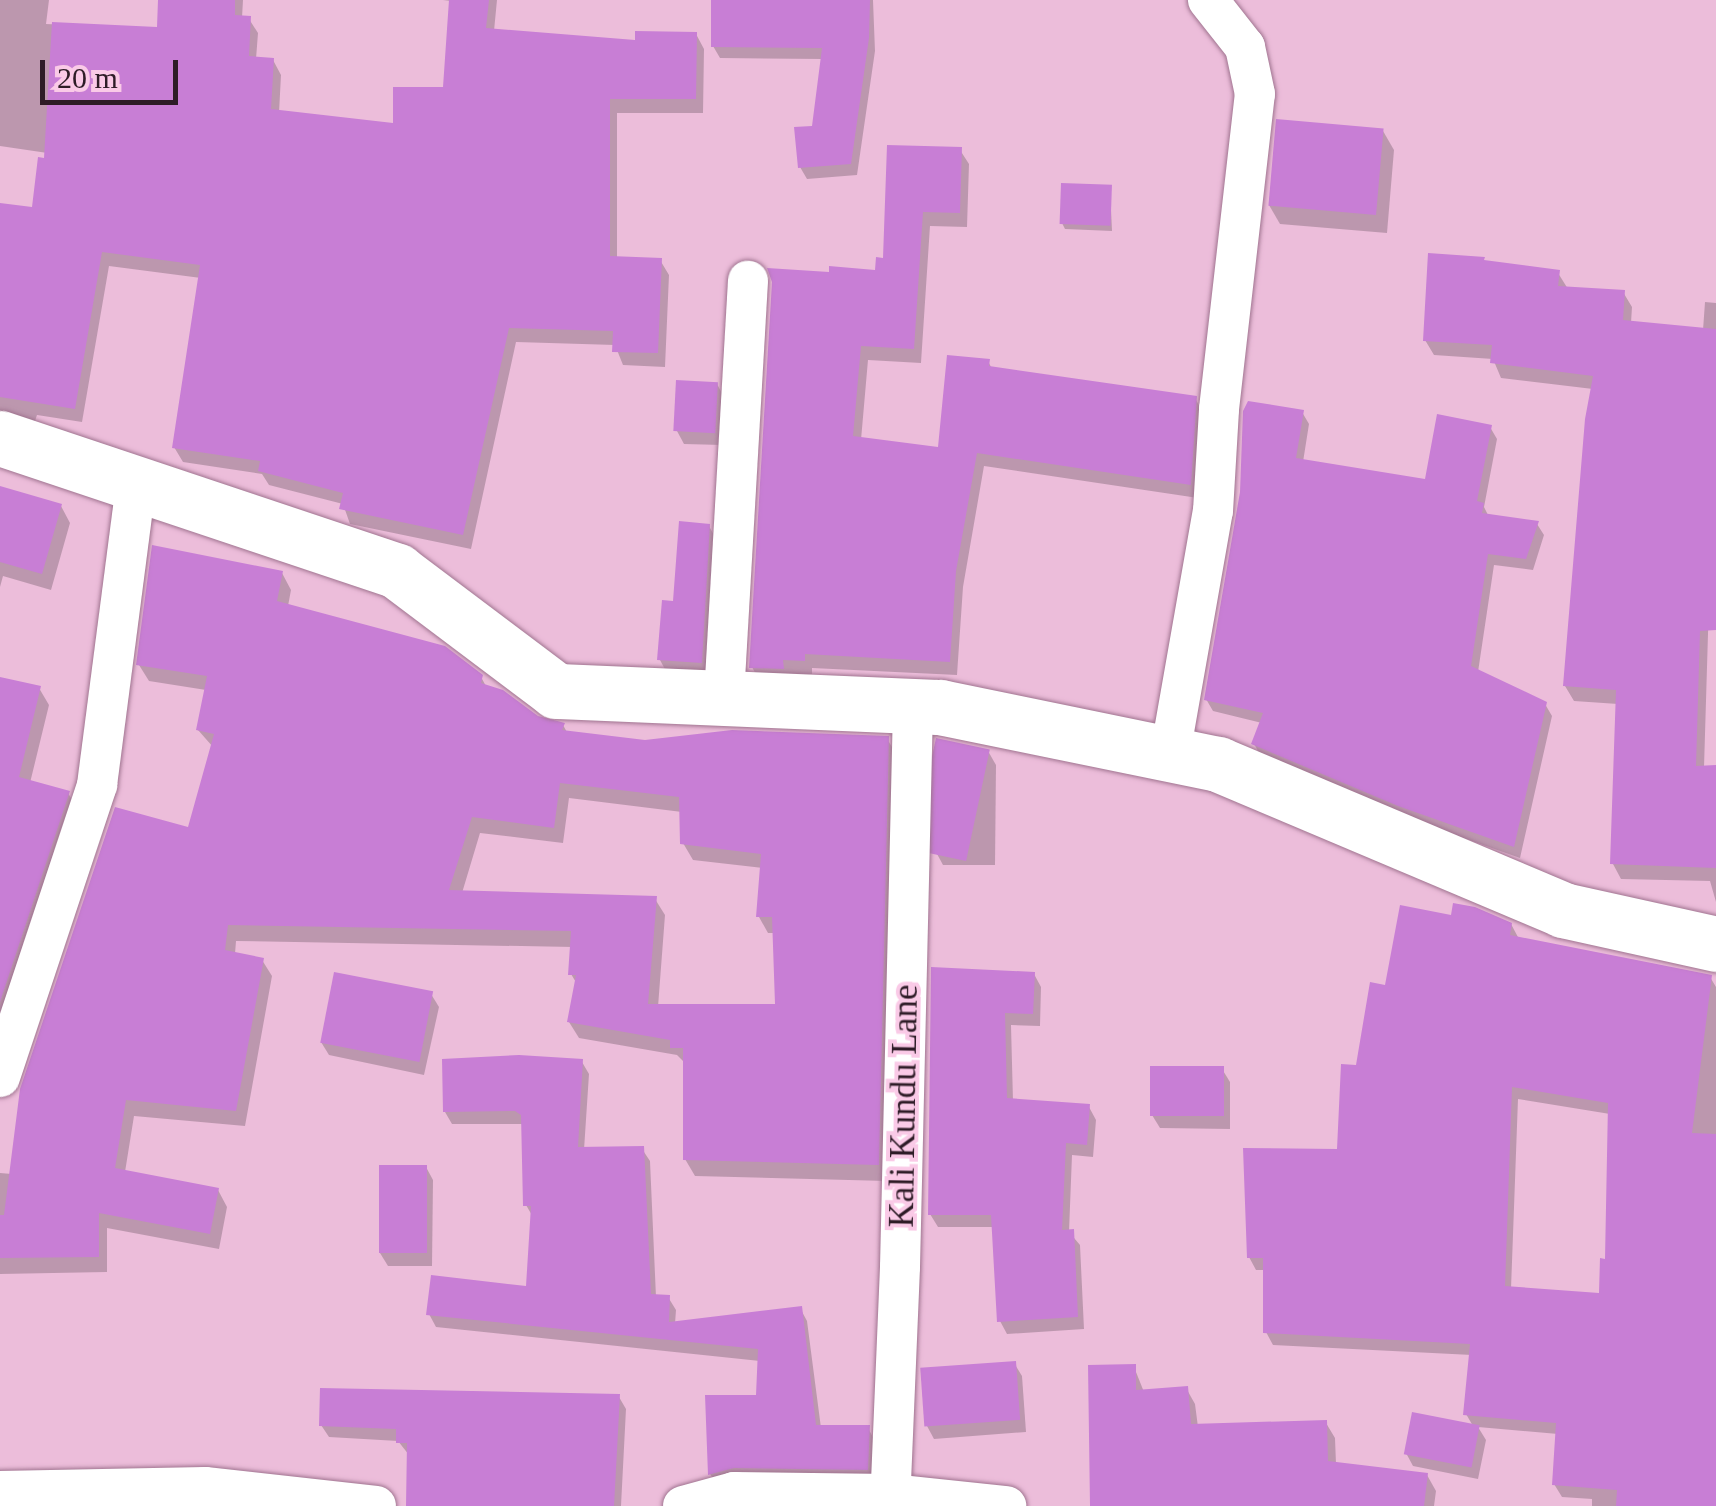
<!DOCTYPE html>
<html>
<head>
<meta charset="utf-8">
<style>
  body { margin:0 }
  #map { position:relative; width:1716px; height:1506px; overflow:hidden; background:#ecbdda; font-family:"Times New Roman",serif }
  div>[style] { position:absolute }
  .shadow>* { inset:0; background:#0003 }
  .building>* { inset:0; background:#c87ed5; transform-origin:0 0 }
  .roads { filter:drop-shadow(0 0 2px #a07490) drop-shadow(0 0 2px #a07490) }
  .street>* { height:40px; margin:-20px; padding:0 20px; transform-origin:20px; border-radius:20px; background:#fff }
  .secondary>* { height:55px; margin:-27.5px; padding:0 27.5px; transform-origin:27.5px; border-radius:27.5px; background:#fff }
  span { translate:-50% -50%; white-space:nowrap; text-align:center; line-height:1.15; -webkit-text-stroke:8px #facae7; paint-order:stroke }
  .street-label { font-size:35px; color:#2e1c27 }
  .scale { position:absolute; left:40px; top:60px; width:138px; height:45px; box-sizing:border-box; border:5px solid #2e1c27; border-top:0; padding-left:12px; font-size:30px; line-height:35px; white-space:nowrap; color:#2e1c27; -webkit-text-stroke:8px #facae7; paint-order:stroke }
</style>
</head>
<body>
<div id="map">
  <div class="shadow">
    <div style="clip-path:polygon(0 0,49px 0,46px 24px,159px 29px,160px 0,243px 0,242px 18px,249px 19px,258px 33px,256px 59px,273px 60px,281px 75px,279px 113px,396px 126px,445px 89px,451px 1px,443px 0,497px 0,494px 31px,637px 43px,696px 34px,704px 49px,703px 113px,617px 113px,617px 259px,660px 260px,669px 275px,665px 367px,623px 365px,615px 345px,516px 342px,471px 549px,350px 524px,343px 504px,269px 485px,262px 474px,183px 462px,174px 447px,201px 278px,109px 266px,82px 422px,37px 415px,34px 424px,0 415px,0 206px,210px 232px,217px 178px,0 146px)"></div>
    <div style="clip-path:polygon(714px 0,873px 0,875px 51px,857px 175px,807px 179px,800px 167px,814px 128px,823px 59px,720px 58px,713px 46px)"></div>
    <div style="clip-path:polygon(1383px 131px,1394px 150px,1387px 233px,1280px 224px,1269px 205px)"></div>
    <div style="clip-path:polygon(960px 150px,969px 164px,967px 227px,930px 226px,921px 363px,868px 360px,861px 440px,940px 450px,988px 361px,992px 369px,1195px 398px,1203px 413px,1198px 498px,984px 466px,963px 587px,957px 675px,812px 668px,812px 674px,760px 682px,752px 667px,831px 274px,878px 273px)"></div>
    <div style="clip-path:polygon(1110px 188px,1112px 231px,1065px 229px,1062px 223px)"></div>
    <div style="clip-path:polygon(1485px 263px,1558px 273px,1568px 289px,1623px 292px,1632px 307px,1631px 323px,1703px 330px,1705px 302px,1716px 303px,1716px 500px,1712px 500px,1704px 768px,1716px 768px,1716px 902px,1710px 881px,1621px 879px,1613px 864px,1618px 704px,1574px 701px,1565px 686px,1593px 389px,1501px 378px,1493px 359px,1434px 355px,1425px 340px)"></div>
    <div style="clip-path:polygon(717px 384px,724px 397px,722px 445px,684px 444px,677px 431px)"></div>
    <div style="clip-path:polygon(1302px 412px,1309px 424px,1303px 462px,1427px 482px,1490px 427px,1497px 439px,1484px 507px,1489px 517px,1537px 524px,1544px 535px,1533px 570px,1494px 565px,1478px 672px,1545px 704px,1552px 716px,1520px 858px,1407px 818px,1261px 756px,1254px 744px,1262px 723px,1213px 711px,1206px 699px)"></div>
    <div style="clip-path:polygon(0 489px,61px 506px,70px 523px,51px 590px,3px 576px,0 587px)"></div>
    <div style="clip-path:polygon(709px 526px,716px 539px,708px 675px,667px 673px,660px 660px,675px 603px)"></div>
    <div style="clip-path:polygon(evenodd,282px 573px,291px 590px,288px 606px,481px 677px,487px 688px,537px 719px,563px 725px,568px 734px,645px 743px,887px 739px,897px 755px,887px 1181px,695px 1176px,685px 1159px,685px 1063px,677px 1055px,579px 1038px,569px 1022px,577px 984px,571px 974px,573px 947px,236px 941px,235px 954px,262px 960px,272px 976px,245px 1126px,134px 1116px,125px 1172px,218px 1190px,227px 1207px,219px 1249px,107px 1228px,107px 1272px,0 1274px,0 1173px,12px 1174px,190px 830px,213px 747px,198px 730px,206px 690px,149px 681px,139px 665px,282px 573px,569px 798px,682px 812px,683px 843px,693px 860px,763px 868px,759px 917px,768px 933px,775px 933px,778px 1006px,658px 1007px,665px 915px,655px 899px,462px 893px,480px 833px,563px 843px,569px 798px)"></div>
    <div style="clip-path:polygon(0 680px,39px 688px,49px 705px,30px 783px,68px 793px,78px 810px,0 1035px)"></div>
    <div style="clip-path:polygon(988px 751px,996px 765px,995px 865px,943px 865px,936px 852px)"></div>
    <div style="clip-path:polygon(evenodd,1511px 924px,1519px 939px,1710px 977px,1716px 987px,1716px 1506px,1592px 1506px,1592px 1499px,1562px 1497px,1554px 1484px,1558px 1434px,1478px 1427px,1486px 1440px,1478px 1479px,1413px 1466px,1406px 1453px,1473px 1426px,1466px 1414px,1472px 1355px,1273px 1345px,1266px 1332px,1265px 1270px,1256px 1270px,1249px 1257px,1339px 1152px,1358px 1068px,1387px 988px,1511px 924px,1518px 1099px,1610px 1114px,1607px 1261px,1602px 1296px,1511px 1289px,1518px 1099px)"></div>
    <div style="clip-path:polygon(933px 970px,1034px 974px,1041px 987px,1040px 1026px,1011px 1025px,1013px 1101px,1089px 1107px,1096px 1120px,1093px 1157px,1072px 1155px,1069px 1232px,1080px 1245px,1084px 1329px,1007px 1334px,1000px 1321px,994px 1227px,938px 1227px,930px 1214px)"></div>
    <div style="clip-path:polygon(431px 994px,439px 1007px,424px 1075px,329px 1055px,321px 1042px)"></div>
    <div style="clip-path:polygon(582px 1062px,589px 1074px,584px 1150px,642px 1149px,650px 1161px,656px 1297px,668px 1297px,676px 1310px,675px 1324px,800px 1308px,807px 1321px,821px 1428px,868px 1428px,875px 1441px,874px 1482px,718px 1486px,710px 1474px,758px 1398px,760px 1361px,436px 1327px,429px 1314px,528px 1289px,533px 1217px,526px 1205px,524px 1124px,452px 1124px,445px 1112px)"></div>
    <div style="clip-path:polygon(1222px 1069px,1230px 1082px,1230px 1129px,1160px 1128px,1152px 1115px)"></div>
    <div style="clip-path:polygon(426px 1167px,433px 1180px,432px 1266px,388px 1266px,380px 1253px)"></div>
    <div style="clip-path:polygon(1014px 1363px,1022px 1376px,1026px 1432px,934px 1439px,927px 1426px)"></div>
    <div style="clip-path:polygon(1134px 1367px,1144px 1392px,1186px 1388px,1195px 1404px,1198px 1427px,1326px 1423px,1335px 1438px,1336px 1464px,1427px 1475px,1436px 1491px,1434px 1506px,1094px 1506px)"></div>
    <div style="clip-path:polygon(619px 1397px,626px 1409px,621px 1506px,408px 1506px,409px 1455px,398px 1441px,329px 1437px,321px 1425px)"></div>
  </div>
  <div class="building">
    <div style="clip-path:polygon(158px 0,235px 0,235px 15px,251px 16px,249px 56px,274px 58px,271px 109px,393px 123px,393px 87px,443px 87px,449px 0,489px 0,486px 28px,635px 40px,635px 31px,697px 32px,696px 99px,610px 99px,610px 256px,662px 258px,658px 353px,612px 352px,613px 331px,509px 328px,463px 535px,339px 509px,343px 493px,258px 471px,260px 461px,172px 448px,200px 265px,102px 252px,75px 409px,0 397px,0 203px,32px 207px,38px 157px,44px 158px,52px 22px,157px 27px)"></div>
    <div style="clip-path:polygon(711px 0,870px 0,869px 38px,851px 164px,798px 168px,794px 127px,812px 126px,822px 48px,711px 47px)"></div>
    <div style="left:1276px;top:119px;width:108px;height:87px;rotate:5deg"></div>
    <div style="clip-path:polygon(887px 145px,962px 147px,960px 213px,923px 212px,914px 349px,861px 346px,853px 436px,938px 447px,947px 355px,990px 359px,989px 366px,1197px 396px,1191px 485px,977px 453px,956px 571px,950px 662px,805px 654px,805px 661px,783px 660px,784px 669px,749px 668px,772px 282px,767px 268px,829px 272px,829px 266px,875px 270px,876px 257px,883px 258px)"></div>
    <div style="left:1061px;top:183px;width:51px;height:41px;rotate:2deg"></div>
    <div style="clip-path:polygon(1428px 253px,1485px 257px,1484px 260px,1560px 270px,1558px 286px,1625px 290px,1623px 320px,1716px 329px,1716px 630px,1700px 631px,1696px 766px,1716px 765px,1716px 868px,1610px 864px,1616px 690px,1563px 686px,1585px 419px,1593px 376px,1490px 363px,1492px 345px,1423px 341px)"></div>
    <div style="left:676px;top:380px;width:42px;height:51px;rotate:3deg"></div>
    <div style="clip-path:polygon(1248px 401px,1304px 410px,1296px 458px,1425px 479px,1437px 414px,1492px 425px,1477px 501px,1484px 503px,1482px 513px,1539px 521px,1526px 559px,1488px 554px,1471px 666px,1547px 702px,1514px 847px,1398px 806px,1251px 744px,1263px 713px,1204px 700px,1240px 492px,1243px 411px)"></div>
    <div style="clip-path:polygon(0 486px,62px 504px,42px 574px,0 562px)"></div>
    <div style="clip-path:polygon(679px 521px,710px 524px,702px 663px,657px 660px,662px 600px,673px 601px)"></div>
    <div style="clip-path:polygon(evenodd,152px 545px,283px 571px,277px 601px,445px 646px,483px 675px,481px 683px,503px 690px,538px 716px,565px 723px,562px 730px,645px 740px,732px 730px,889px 736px,879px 1165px,683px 1160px,683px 1048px,670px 1048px,670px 1040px,567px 1022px,576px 975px,568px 975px,571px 931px,228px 925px,225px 950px,264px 958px,236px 1111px,126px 1100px,115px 1168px,219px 1188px,210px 1234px,99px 1213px,99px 1257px,0 1258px,0 1215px,4px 1215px,20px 1089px,115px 807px,188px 827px,214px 734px,196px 730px,207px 676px,136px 665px,152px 545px,560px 783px,679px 797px,680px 844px,761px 854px,756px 917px,772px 917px,775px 1004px,648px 1004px,657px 896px,449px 890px,472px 817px,554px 828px,560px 783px)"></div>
    <div style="clip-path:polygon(0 677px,41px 686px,19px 777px,70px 791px,0 1002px)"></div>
    <div style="left:936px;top:738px;width:55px;height:114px;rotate:12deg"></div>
    <div style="clip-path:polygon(evenodd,1453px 903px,1475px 907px,1512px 923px,1510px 935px,1712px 975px,1692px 1133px,1716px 1134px,1716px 1506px,1616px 1506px,1617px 1490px,1552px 1485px,1556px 1423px,1463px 1415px,1470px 1344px,1263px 1333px,1263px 1258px,1247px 1258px,1243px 1148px,1337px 1149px,1341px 1064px,1356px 1065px,1370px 982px,1385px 985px,1400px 905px,1451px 915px,1453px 903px,1512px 1087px,1608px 1103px,1605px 1259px,1600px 1258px,1599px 1293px,1505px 1286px,1512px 1087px)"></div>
    <div style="clip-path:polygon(931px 967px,1035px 972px,1033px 1014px,1005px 1013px,1007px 1098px,1090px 1104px,1087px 1145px,1066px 1143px,1062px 1230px,1074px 1229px,1078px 1317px,997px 1322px,991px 1215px,928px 1215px)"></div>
    <div style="left:334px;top:972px;width:101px;height:72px;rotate:11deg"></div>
    <div style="clip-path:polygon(519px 1055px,583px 1059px,578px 1147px,644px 1146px,651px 1294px,670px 1295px,669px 1322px,802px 1306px,816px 1425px,870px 1425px,868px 1470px,734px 1468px,708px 1475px,705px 1395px,756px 1395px,758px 1349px,426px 1315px,431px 1275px,526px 1286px,531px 1206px,523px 1206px,521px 1115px,515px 1111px,443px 1112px,442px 1059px)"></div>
    <div style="left:1150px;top:1066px;width:74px;height:50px"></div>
    <div style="left:379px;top:1165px;width:48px;height:88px"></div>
    <div style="left:1016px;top:1361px;width:59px;height:96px;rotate:86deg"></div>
    <div style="clip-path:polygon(1136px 1364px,1136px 1390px,1188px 1386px,1191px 1424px,1327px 1420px,1328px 1461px,1428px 1473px,1424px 1506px,1090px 1506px,1088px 1365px)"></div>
    <div style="clip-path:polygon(320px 1388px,620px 1394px,614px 1506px,406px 1506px,407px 1443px,396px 1443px,396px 1429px,319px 1426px)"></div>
    <div style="left:1412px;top:1412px;width:69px;height:43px;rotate:11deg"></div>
  </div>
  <div class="roads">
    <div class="street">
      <div style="left:724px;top:697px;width:417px;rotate:-86.7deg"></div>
      <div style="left:1170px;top:754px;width:247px;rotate:-80deg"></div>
      <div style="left:1213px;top:511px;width:102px;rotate:-86.6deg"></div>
      <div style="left:1219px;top:409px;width:317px;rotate:-83.5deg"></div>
      <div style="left:1255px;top:94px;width:48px;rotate:-102deg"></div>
      <div style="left:1245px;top:47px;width:60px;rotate:-128.2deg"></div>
      <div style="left:0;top:1077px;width:308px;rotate:-71.6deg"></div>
      <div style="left:97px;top:785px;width:304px;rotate:-82.6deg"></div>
      <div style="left:0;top:1491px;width:205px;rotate:-1.1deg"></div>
      <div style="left:205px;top:1487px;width:172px;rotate:6.3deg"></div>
      <div style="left:683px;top:1506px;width:53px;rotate:-15.4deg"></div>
      <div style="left:734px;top:1492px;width:156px;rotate:0.7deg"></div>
      <div style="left:890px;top:1494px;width:117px;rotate:5.9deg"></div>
      <div style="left:890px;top:1506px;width:239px;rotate:-87.6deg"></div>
      <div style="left:900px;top:1267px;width:562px;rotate:-88.67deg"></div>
    </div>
    <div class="secondary">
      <div style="left:0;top:438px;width:419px;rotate:18.5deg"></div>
      <div style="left:397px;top:571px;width:199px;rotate:37deg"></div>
      <div style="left:556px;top:691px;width:384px;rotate:2.4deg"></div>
      <div style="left:940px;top:707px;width:284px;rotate:11.6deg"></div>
      <div style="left:1218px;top:764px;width:375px;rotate:22.9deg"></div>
      <div style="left:1563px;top:910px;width:157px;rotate:12.5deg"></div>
    </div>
  </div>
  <div class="street-label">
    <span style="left:904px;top:1106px;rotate:-89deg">Kali Kundu Lane</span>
  </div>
  <div class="scale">20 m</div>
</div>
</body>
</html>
